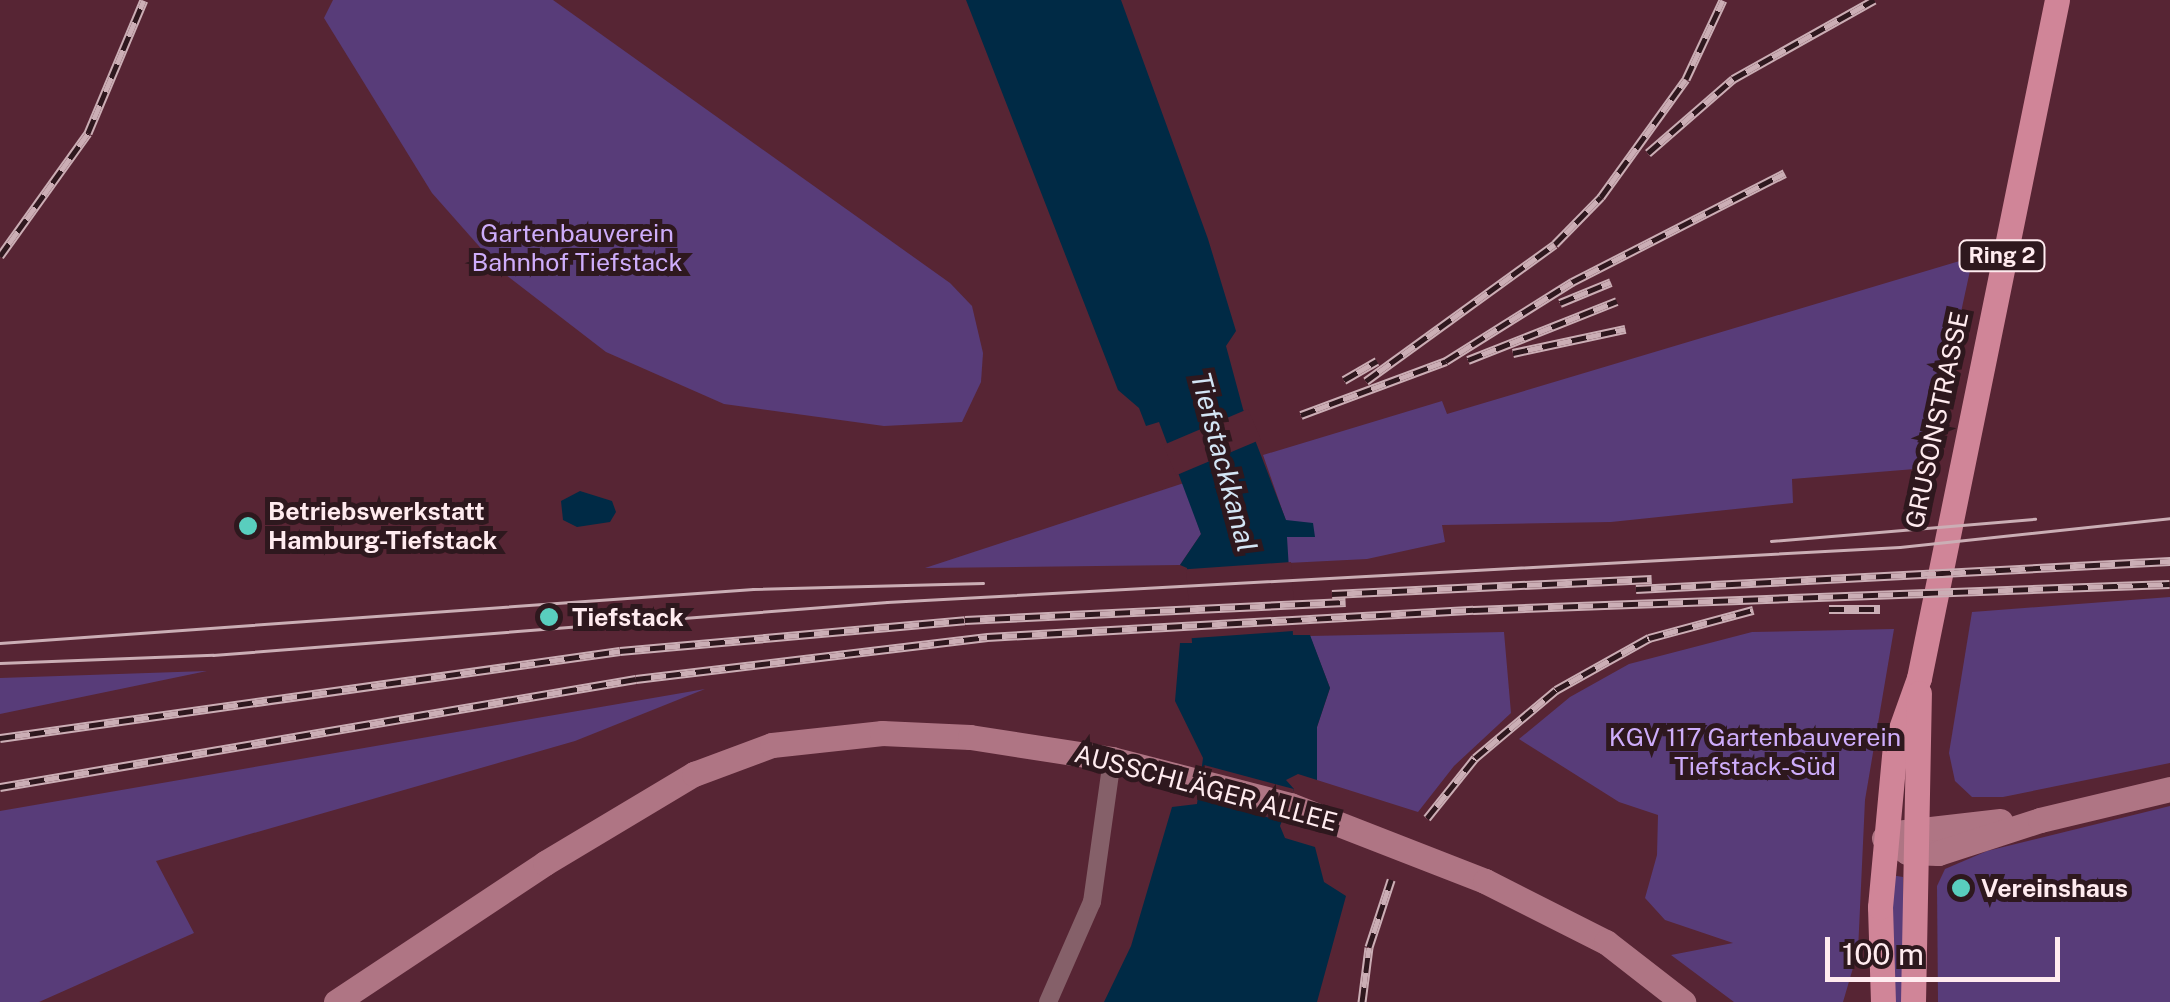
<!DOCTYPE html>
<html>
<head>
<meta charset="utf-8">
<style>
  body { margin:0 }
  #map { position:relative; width:2170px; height:1002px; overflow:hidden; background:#572534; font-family:"Public Sans",sans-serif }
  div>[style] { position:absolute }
  .green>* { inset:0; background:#583c79 }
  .water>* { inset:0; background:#002a45 }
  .pier>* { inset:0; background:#572534; transform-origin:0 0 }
  .street>* { height:18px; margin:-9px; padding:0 9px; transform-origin:9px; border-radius:9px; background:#856069 }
  .secondary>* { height:25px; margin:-12.5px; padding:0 12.5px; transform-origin:12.5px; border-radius:12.5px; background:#af7584 }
  .primary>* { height:25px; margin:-12.5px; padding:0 12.5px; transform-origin:12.5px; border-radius:12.5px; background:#d08598 }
  .tram>* { height:2.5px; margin:-1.25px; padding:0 1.25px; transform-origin:1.25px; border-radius:1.25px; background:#cbaeb5 }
  .rail>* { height:9px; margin-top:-4.5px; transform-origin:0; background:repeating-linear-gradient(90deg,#2e181e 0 15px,#cbaeb5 0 30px); box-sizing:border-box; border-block:2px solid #cbaeb5 }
  .dots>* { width:28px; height:28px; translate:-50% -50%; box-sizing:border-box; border:5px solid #2e181e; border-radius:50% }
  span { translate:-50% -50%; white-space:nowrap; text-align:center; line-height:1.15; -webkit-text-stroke:10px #2e181e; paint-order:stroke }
  .shield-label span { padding:2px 8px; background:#2e181e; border:2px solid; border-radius:8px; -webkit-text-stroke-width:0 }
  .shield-label { font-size:22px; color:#ffebef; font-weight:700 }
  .park-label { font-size:25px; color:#ceadfb }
  .street-label { font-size:25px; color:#ffebef }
  .poi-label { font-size:25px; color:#ffebef; font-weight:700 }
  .left { translate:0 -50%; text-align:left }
  .water-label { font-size:28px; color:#d3e5f5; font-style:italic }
  .scale { position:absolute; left:1825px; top:937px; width:235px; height:45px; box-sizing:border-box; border:5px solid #ffebef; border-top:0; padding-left:12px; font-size:30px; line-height:35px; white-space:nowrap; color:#ffebef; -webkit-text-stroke:8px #2e181e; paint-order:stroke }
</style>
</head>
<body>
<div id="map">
  <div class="green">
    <div style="clip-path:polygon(333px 0,553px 0,950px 283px,972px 306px,983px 353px,981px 382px,962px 422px,884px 426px,724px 404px,606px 352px,501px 271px,432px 193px,324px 18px)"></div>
    <div style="clip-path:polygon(1973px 257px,1927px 468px,1792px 479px,1793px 503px,1611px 522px,1442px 525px,1445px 542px,1367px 559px,1287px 563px,1286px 521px,1263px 455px,1442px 401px,1447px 414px)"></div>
    <div style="clip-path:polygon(1184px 483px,1201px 534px,1180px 565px,925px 568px)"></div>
    <div style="clip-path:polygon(2170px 597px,2170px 763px,2003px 797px,1972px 797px,1955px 781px,1949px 753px,1972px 612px)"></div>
    <div style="clip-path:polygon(1894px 629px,1865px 800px,1858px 951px,1843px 1002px,1734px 1002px,1671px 955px,1733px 943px,1665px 920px,1645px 898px,1657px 855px,1658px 815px,1619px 802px,1519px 739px,1570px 697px,1629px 664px,1752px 632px)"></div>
    <div style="clip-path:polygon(1504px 632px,1511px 713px,1454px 766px,1418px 812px,1317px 780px,1317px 727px,1330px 688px,1310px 636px)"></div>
    <div style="clip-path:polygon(207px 671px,0 714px,0 678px)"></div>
    <div style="clip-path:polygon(705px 689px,575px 741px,156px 861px,194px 933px,39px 1002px,0 1002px,0 811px)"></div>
    <div style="clip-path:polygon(2170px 806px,2170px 1002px,1938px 1002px,1937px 886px,1945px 869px,1987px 851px)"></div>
    <div style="clip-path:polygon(1891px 875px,1903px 877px,1903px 1002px,1894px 1002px)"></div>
  </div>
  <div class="water">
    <div style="clip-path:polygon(966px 0,1121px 0,1208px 239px,1236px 331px,1226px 346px,1243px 409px,1286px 520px,1313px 523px,1315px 537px,1287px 537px,1293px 635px,1310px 635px,1330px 688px,1317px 727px,1317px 780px,1298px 774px,1286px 780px,1294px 789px,1280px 826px,1285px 838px,1315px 847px,1324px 882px,1346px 896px,1317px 1002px,1104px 1002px,1131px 946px,1172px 807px,1197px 804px,1203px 758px,1175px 701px,1180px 643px,1192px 643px,1187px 568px,1180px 565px,1201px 534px,1159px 422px,1146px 426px,1139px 408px,1118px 390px)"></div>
    <div style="clip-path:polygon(580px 491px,612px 501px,616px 512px,610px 522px,577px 527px,563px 520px,561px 501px)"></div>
  </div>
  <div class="pier">
    <div style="left:1248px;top:409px;width:33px;height:92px;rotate:67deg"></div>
    <div style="left:1291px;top:562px;width:69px;height:105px;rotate:86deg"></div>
    <div style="left:1204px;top:765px;width:93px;height:34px;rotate:15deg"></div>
  </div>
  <div class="street">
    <div style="left:1048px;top:1002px;width:109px;rotate:-66.3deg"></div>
    <div style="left:1092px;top:902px;width:144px;rotate:-82deg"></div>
  </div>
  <div class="secondary">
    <div style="left:1896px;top:833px;width:105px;rotate:-6.6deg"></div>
    <div style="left:1884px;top:838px;width:27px;rotate:31deg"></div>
    <div style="left:1907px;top:852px;width:31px;rotate:2deg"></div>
    <div style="left:1938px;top:853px;width:107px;rotate:-17.9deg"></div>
    <div style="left:2040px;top:820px;width:134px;rotate:-13.4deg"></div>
    <div style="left:336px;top:1002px;width:251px;rotate:-33.6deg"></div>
    <div style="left:545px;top:863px;width:174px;rotate:-30.9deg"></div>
    <div style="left:694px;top:774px;width:83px;rotate:-20.4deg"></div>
    <div style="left:772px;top:745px;width:111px;rotate:-6.2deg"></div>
    <div style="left:882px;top:733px;width:88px;rotate:2.6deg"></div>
    <div style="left:970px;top:737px;width:144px;rotate:8.8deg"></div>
    <div style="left:1112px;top:759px;width:184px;rotate:14.5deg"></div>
    <div style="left:1290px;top:805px;width:209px;rotate:21.3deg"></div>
    <div style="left:1485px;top:881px;width:136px;rotate:26.8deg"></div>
    <div style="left:1606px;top:942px;width:98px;rotate:37.9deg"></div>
  </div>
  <div class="primary">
    <div style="left:1883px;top:1002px;width:95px;rotate:-91.8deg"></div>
    <div style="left:1880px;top:907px;width:163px;rotate:-84.7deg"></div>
    <div style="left:1895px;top:745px;width:71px;rotate:-70.3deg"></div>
    <div style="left:1919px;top:678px;width:692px;rotate:-78.5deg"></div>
    <div style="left:1913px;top:1002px;width:309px;rotate:-88.9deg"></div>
  </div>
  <div class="tram">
    <div style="left:1771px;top:541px;width:265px;rotate:-4.8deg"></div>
    <div style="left:0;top:643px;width:755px;rotate:-4.1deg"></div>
    <div style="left:753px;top:589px;width:230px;rotate:-1.5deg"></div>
    <div style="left:0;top:663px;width:213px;rotate:-2.2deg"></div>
    <div style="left:213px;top:655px;width:676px;rotate:-4.5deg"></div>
    <div style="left:887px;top:602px;width:1014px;rotate:-3.11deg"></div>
    <div style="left:1900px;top:547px;width:272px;rotate:-6.1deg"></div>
  </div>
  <div class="rail">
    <div style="left:1648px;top:153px;width:113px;rotate:-41deg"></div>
    <div style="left:1733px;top:79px;width:162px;rotate:-29.3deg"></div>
    <div style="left:0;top:256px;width:151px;rotate:-54.4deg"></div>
    <div style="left:88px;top:133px;width:144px;rotate:-67.2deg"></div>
    <div style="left:1560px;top:303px;width:55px;rotate:-22.4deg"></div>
    <div style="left:1513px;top:353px;width:115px;rotate:-12.1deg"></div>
    <div style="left:1468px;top:360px;width:160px;rotate:-21.6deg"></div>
    <div style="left:1344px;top:380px;width:38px;rotate:-30deg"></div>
    <div style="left:1366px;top:381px;width:233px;rotate:-35.9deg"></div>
    <div style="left:1555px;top:244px;width:66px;rotate:-45.6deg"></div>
    <div style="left:1601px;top:197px;width:145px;rotate:-54.2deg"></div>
    <div style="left:1686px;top:79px;width:87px;rotate:-64.9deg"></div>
    <div style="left:1301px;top:415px;width:155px;rotate:-20.4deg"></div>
    <div style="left:1446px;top:361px;width:149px;rotate:-32.1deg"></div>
    <div style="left:1572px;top:282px;width:239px;rotate:-27.1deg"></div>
    <div style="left:1636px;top:589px;width:535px;rotate:-3deg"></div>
    <div style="left:1332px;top:594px;width:320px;rotate:-2.7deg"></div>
    <div style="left:1829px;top:609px;width:51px"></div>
    <div style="left:0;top:738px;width:626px;rotate:-7.99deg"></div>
    <div style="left:620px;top:651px;width:346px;rotate:-5.1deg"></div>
    <div style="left:965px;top:620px;width:381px;rotate:-2.7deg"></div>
    <div style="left:0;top:787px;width:645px;rotate:-9.64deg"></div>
    <div style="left:636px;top:679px;width:354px;rotate:-6.8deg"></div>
    <div style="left:987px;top:637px;width:487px;rotate:-3.2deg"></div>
    <div style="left:1473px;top:610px;width:697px;rotate:-2.14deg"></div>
    <div style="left:1427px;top:818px;width:77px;rotate:-51.3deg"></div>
    <div style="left:1475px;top:758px;width:106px;rotate:-40deg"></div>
    <div style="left:1556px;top:690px;width:107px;rotate:-29.2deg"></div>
    <div style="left:1649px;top:638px;width:108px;rotate:-15.1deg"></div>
    <div style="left:1362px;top:1002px;width:55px;rotate:-82.7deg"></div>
    <div style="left:1369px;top:947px;width:71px;rotate:-71.8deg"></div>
  </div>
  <div class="dots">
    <div style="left:248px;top:526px;background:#59cebe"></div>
    <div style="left:549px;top:617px;background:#59cebe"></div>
    <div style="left:1961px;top:888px;background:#59cebe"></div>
  </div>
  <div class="shield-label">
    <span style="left:2002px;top:256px">Ring 2</span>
  </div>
  <div class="park-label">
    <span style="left:577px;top:248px">Gartenbauverein<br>Bahnhof Tiefstack</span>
    <span style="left:1755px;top:752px">KGV 117 Gartenbauverein<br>Tiefstack-Süd</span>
  </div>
  <div class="street-label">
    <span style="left:1937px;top:420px;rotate:-78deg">GRUSONSTRASSE</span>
    <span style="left:1206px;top:788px;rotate:15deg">AUSSCHLÄGER ALLEE</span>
  </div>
  <div class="poi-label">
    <span class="left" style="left:268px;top:526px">Betriebswerkstatt<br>Hamburg-Tiefstack</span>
    <span class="left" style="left:572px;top:617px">Tiefstack</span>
    <span class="left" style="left:1981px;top:888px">Vereinshaus</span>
  </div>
  <div class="water-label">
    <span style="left:1224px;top:462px;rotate:75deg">Tiefstackkanal</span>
  </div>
  <div class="scale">100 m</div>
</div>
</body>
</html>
